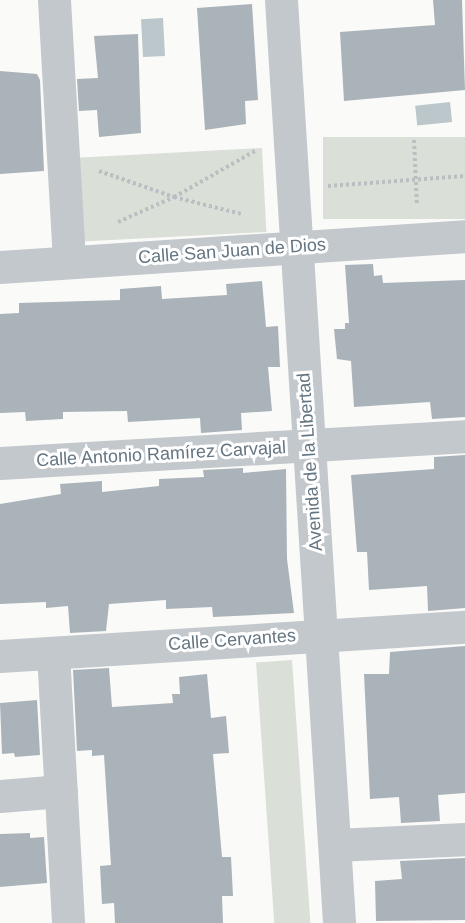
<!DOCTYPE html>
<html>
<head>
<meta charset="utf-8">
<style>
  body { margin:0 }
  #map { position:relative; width:465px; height:923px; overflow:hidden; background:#fafaf8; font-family:Helvetica,sans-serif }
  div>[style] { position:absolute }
  .green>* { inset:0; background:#dadfd7; transform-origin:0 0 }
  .water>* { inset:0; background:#bbc7cb; transform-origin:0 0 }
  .building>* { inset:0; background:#aab3b9 }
  .path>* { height:4px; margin-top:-2px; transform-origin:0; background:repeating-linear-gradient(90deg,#bbbfc2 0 3px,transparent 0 6px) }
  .street>* { height:33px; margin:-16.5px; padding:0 16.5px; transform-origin:16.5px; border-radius:16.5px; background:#c3c8cc }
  span { translate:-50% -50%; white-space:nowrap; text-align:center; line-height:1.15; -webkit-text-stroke:6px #fff; paint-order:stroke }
  .street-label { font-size:18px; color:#657683 }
</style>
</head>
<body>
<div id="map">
  <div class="green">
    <div style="left:465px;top:137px;width:82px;height:142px;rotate:90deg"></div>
    <div style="left:262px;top:148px;width:84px;height:185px;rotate:87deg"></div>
    <div style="left:292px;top:660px;width:264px;height:36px;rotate:86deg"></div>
  </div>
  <div class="water">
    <div style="left:163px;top:18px;width:38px;height:22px;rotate:87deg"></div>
    <div style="left:450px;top:102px;width:20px;height:35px;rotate:84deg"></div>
  </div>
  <div class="building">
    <div style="clip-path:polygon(433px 0,462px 0,465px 90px,344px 101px,340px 32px,435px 25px)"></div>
    <div style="clip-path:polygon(252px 4px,258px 100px,245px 101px,246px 124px,205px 130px,197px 8px)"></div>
    <div style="clip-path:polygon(138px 34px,141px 133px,99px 137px,97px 110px,79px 111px,77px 79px,98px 78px,94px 36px)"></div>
    <div style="clip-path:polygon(0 71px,37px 74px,40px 80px,44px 171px,0 174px)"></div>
    <div style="clip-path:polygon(373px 264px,374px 276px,382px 275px,383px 283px,465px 280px,465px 417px,432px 419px,430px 402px,354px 407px,351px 361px,337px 359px,334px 329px,345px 329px,345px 323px,349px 323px,345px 265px)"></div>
    <div style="clip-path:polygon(262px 281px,266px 327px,278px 326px,280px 367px,268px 367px,272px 411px,241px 413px,242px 430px,201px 433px,200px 418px,128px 422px,127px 411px,63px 412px,63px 419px,26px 421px,25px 412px,0 413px,0 314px,19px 313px,19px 303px,120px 300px,120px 289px,161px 286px,162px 299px,227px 295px,226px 284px)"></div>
    <div style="clip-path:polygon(465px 455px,465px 608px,428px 611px,427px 586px,369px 590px,367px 552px,357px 552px,351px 475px,434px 469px,434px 457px)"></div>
    <div style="clip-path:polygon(243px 468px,243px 473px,286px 469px,287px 559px,294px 613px,213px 617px,212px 607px,166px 609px,166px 600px,109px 604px,106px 631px,70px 633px,68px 606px,46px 608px,46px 602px,0 604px,0 504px,61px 494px,60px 484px,102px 481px,102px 492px,159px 486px,159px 479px,204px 477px,203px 470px)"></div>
    <div style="clip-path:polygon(465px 646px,465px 793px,438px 795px,440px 821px,401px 823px,399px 797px,370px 799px,364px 674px,389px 674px,390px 652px)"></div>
    <div style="clip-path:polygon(109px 668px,112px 707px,173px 703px,172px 694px,180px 694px,179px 677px,207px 674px,211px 718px,226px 716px,229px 753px,213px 754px,222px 857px,231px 857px,233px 896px,222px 896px,223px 923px,115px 923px,114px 903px,102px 904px,100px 866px,111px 865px,104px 755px,92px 756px,92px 750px,77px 751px,73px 670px)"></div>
    <div style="clip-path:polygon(37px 700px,40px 755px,15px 757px,14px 753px,2px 754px,0 703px)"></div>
    <div style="clip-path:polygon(30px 833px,30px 838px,44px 837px,47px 883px,0 887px,0 834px)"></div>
    <div style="clip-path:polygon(465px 858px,465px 920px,376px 921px,375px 881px,402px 879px,400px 861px)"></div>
  </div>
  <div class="path">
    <div style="left:414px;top:140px;width:65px;rotate:87.4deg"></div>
    <div style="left:99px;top:171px;width:79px;rotate:19.1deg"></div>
    <div style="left:174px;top:197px;width:93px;rotate:-29.6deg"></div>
    <div style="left:328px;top:186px;width:137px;rotate:-4.2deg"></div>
    <div style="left:118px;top:222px;width:61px;rotate:-24.1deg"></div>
    <div style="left:174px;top:197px;width:69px;rotate:14.2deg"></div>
  </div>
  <div class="street">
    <div style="left:54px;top:0;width:262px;rotate:86.7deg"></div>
    <div style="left:281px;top:0;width:925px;rotate:86.4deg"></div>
    <div style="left:0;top:267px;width:466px;rotate:-3.8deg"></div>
    <div style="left:0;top:463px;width:466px;rotate:-3.3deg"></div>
    <div style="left:53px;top:653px;width:270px;rotate:86.8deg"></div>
    <div style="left:0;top:656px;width:466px;rotate:-3.6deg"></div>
    <div style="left:0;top:796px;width:61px;rotate:-4.7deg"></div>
    <div style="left:335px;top:845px;width:130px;rotate:-2.6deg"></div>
  </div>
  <div class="street-label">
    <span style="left:232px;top:251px;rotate:-4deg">Calle San Juan de Dios</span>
    <span style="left:161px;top:454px;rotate:-3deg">Calle Antonio Ramírez Carvajal</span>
    <span style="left:310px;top:462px;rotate:-94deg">Avenida de la Libertad</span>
    <span style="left:232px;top:640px;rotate:-4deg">Calle Cervantes</span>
  </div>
</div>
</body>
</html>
